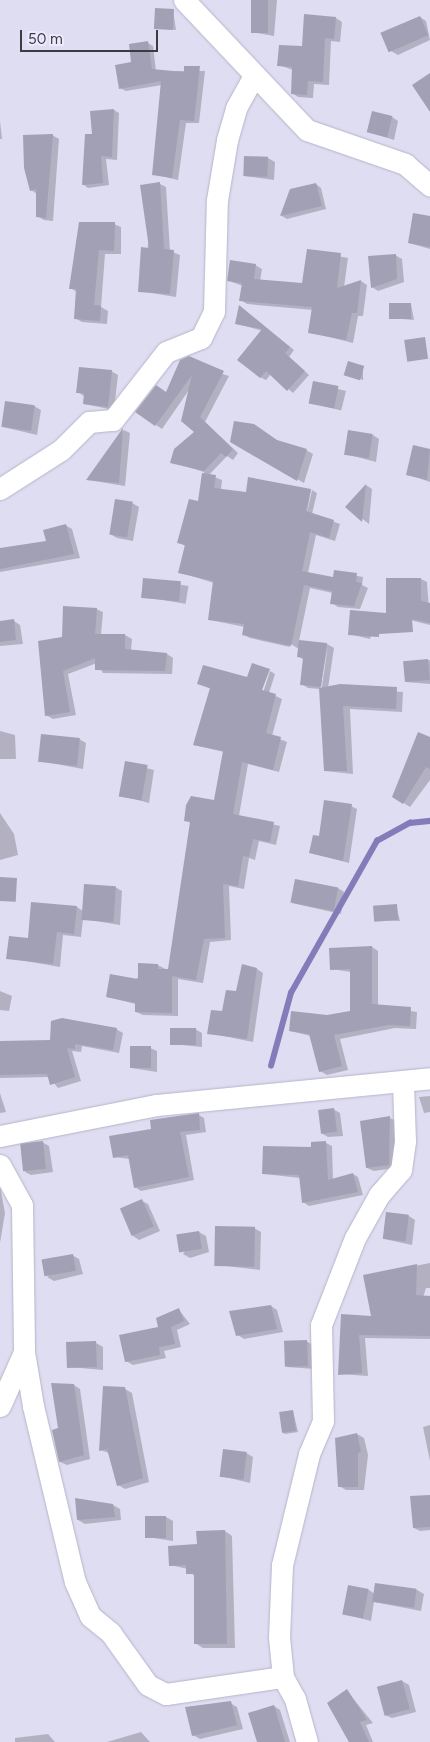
<!DOCTYPE html>
<html>
<head>
<meta charset="utf-8">
<style>
  body { margin:0 }
  #map { position:relative; width:430px; height:1742px; overflow:hidden; background:#dfddf2; font-family:Figtree,sans-serif }
  div>[style] { position:absolute }
  .shadow>* { inset:0; background:#0003; transform-origin:0 0 }
  .stream>* { height:5.5px; margin:-2.75px; padding:0 2.75px; transform-origin:2.75px; border-radius:2.75px; background:#847bb9 }
  .building>* { inset:0; background:#a2a0b4; transform-origin:0 0 }
  .roads { filter:drop-shadow(0 0 1px #b6b4c8) drop-shadow(0 0 1px #b6b4c8) }
  .street>* { height:21px; margin:-10.5px; padding:0 10.5px; transform-origin:10.5px; border-radius:10.5px; background:#fff }
  span { translate:-50% -50%; white-space:nowrap; text-align:center; line-height:1.15; -webkit-text-stroke:4.5px #eceafc; paint-order:stroke }
  .scale { position:absolute; left:20px; top:30px; width:138px; height:22px; box-sizing:border-box; border:2px solid #3c3b44; border-top:0; padding-left:6px; font-size:15px; line-height:18px; white-space:nowrap; color:#3c3b44; -webkit-text-stroke:4px #eceafc; paint-order:stroke }
</style>
</head>
<body>
<div id="map">
  <div class="shadow">
    <div style="clip-path:polygon(251px 0,277px 0,274px 36px,251px 32px)"></div>
    <div style="clip-path:polygon(173px 10px,176px 30px,156px 28px)"></div>
    <div style="clip-path:polygon(420px 17px,426px 21px,430px 40px,398px 55px,391px 51px)"></div>
    <div style="clip-path:polygon(336px 18px,342px 22px,340px 42px,331px 41px,329px 85px,314px 84px,313px 98px,298px 97px,292px 93px,293px 70px,279px 65px)"></div>
    <div style="clip-path:polygon(148px 43px,153px 46px,156px 71px,205px 71px,199px 123px,186px 123px,178px 180px,153px 174px,162px 85px,126px 91px,120px 88px)"></div>
    <div style="clip-path:polygon(114px 110px,119px 113px,117px 160px,106px 159px,109px 185px,88px 188px,83px 184px,93px 136px)"></div>
    <div style="clip-path:polygon(392px 117px,398px 121px,394px 140px,369px 132px)"></div>
    <div style="clip-path:polygon(0 121px,2px 139px,0 139px)"></div>
    <div style="clip-path:polygon(52px 135px,59px 139px,53px 221px,44px 220px,37px 216px,37px 194px,31px 190px)"></div>
    <div style="clip-path:polygon(268px 158px,275px 162px,274px 180px,244px 176px)"></div>
    <div style="clip-path:polygon(160px 184px,166px 187px,170px 251px,180px 255px,176px 297px,139px 291px)"></div>
    <div style="clip-path:polygon(316px 184px,321px 188px,326px 209px,287px 219px,282px 216px,291px 190px)"></div>
    <div style="clip-path:polygon(430px 217px,430px 249px,409px 243px)"></div>
    <div style="clip-path:polygon(114px 224px,121px 227px,121px 254px,105px 254px,101px 307px,108px 311px,107px 324px,82px 322px,75px 318px,77px 292px,70px 288px)"></div>
    <div style="clip-path:polygon(308px 250px,348px 258px,344px 287px,361px 281px,367px 285px,363px 316px,358px 316px,353px 343px,309px 332px,313px 310px,247px 304px,241px 300px,243px 286px,229px 281px,255px 265px,262px 269px,260px 281px,303px 284px)"></div>
    <div style="clip-path:polygon(395px 255px,402px 259px,404px 282px,378px 291px,372px 287px)"></div>
    <div style="clip-path:polygon(411px 304px,414px 320px,390px 318px)"></div>
    <div style="clip-path:polygon(240px 307px,294px 350px,289px 357px,309px 375px,293px 393px,271px 374px,266px 380px,260px 377px,263px 331px,237px 324px)"></div>
    <div style="clip-path:polygon(181px 361px,229px 376px,205px 422px,238px 453px,233px 460px,227px 456px,209px 475px,222px 480px,221px 490px,247px 494px,249px 479px,311px 490px,306px 518px,312px 490px,317px 493px,312px 514px,340px 524px,335px 541px,316px 535px,308px 573px,334px 579px,335px 572px,363px 577px,362px 585px,368px 588px,360px 609px,338px 607px,332px 603px,333px 593px,310px 588px,299px 641px,327px 644px,334px 648px,328px 688px,403px 692px,402px 712px,350px 709px,353px 774px,325px 771px,321px 693px,328px 645px,320px 689px,308px 688px,302px 684px,304px 660px,298px 656px,299px 649px,286px 641px,290px 647px,250px 638px,243px 634px,245px 627px,210px 620px,214px 583px,179px 572px,185px 546px,179px 542px,199px 502px,204px 472px,172px 462px,195px 431px,189px 390px,162px 429px,156px 425px)"></div>
    <div style="clip-path:polygon(363px 367px,363px 380px,346px 375px)"></div>
    <div style="clip-path:polygon(111px 371px,118px 375px,114px 410px,84px 404px,84px 396px,77px 392px)"></div>
    <div style="left:314px;top:383px;width:33px;height:20px;rotate:14deg"></div>
    <div style="clip-path:polygon(34px 406px,41px 410px,37px 435px,3px 427px)"></div>
    <div style="clip-path:polygon(124px 430px,130px 433px,125px 486px,88px 480px)"></div>
    <div style="clip-path:polygon(373px 435px,379px 439px,376px 462px,346px 454px)"></div>
    <div style="clip-path:polygon(231px 442px,306px 450px,313px 454px,304px 483px)"></div>
    <div style="clip-path:polygon(414px 446px,430px 450px,430px 482px,407px 474px)"></div>
    <div style="clip-path:polygon(366px 485px,372px 489px,369px 524px,347px 507px)"></div>
    <div style="clip-path:polygon(132px 503px,139px 507px,133px 541px,117px 538px,110px 534px)"></div>
    <div style="clip-path:polygon(65px 525px,72px 529px,80px 558px,0 572px,0 549px,48px 542px)"></div>
    <div style="left:144px;top:579px;width:45px;height:18px;rotate:9deg"></div>
    <div style="clip-path:polygon(421px 579px,427px 582px,430px 625px,394px 616px)"></div>
    <div style="clip-path:polygon(96px 609px,103px 612px,101px 635px,125px 635px,132px 639px,131px 650px,167px 654px,173px 658px,172px 674px,103px 673px,97px 663px,68px 674px,76px 715px,53px 719px,46px 715px,63px 638px)"></div>
    <div style="clip-path:polygon(376px 617px,370px 639px,349px 634px)"></div>
    <div style="clip-path:polygon(14px 621px,20px 625px,23px 644px,0 646px,0 622px)"></div>
    <div style="clip-path:polygon(430px 660px,430px 684px,406px 682px,404px 663px)"></div>
    <div style="clip-path:polygon(270px 671px,275px 674px,269px 693px,282px 699px,272px 736px,287px 742px,279px 772px,248px 764px,239px 816px,280px 826px,276px 845px,259px 841px,255px 860px,249px 858px,244px 889px,229px 886px,231px 940px,210px 942px,203px 983px,178px 979px,178px 1016px,143px 1015px,136px 1012px,136px 1004px,107px 997px,158px 965px,169px 971px,191px 823px,185px 820px,215px 802px,224px 752px,194px 745px,211px 689px,199px 684px,262px 696px)"></div>
    <div style="clip-path:polygon(0 731px,15px 735px,16px 759px,0 759px)"></div>
    <div style="clip-path:polygon(430px 738px,430px 780px,410px 807px,393px 796px)"></div>
    <div style="clip-path:polygon(79px 739px,86px 743px,83px 769px,40px 761px)"></div>
    <div style="clip-path:polygon(126px 763px,154px 770px,149px 803px,120px 795px)"></div>
    <div style="clip-path:polygon(351px 806px,357px 809px,349px 863px,311px 853px)"></div>
    <div style="clip-path:polygon(0 813px,14px 834px,18px 855px,0 860px)"></div>
    <div style="clip-path:polygon(115px 887px,122px 891px,120px 925px,83px 919px,81px 937px,63px 935px,60px 967px,8px 958px,77px 907px,83px 911px)"></div>
    <div style="clip-path:polygon(338px 888px,344px 892px,341px 914px,292px 903px)"></div>
    <div style="clip-path:polygon(396px 905px,400px 921px,375px 920px)"></div>
    <div style="clip-path:polygon(372px 947px,378px 951px,378px 1006px,417px 1012px,416px 1029px,395px 1028px,340px 1039px,348px 1070px,327px 1075px,320px 1071px,311px 1036px,290px 1031px,351px 1012px,351px 972px,331px 969px)"></div>
    <div style="clip-path:polygon(257px 969px,263px 973px,253px 1042px,209px 1033px)"></div>
    <div style="clip-path:polygon(0 991px,12px 996px,9px 1011px,0 1010px)"></div>
    <div style="clip-path:polygon(116px 1029px,123px 1033px,119px 1053px,82px 1046px,81px 1052px,72px 1051px,81px 1081px,58px 1088px,49px 1077px,0 1078px,0 1042px,51px 1041px)"></div>
    <div style="clip-path:polygon(195px 1029px,202px 1033px,202px 1047px,172px 1044px)"></div>
    <div style="clip-path:polygon(150px 1048px,157px 1051px,157px 1072px,131px 1068px)"></div>
    <div style="clip-path:polygon(0 1093px,6px 1112px,0 1113px)"></div>
    <div style="clip-path:polygon(430px 1096px,430px 1112px,424px 1113px,419px 1097px)"></div>
    <div style="clip-path:polygon(333px 1109px,340px 1113px,343px 1136px,328px 1137px,321px 1133px)"></div>
    <div style="clip-path:polygon(199px 1115px,204px 1118px,206px 1132px,186px 1135px,194px 1180px,141px 1191px,135px 1187px,130px 1159px,114px 1157px,153px 1130px)"></div>
    <div style="clip-path:polygon(390px 1118px,396px 1121px,395px 1168px,374px 1171px,367px 1168px)"></div>
    <div style="clip-path:polygon(42px 1142px,49px 1146px,53px 1172px,31px 1175px,25px 1172px)"></div>
    <div style="clip-path:polygon(326px 1143px,332px 1146px,333px 1180px,353px 1174px,358px 1177px,363px 1195px,309px 1206px,303px 1202px,300px 1178px,264px 1174px)"></div>
    <div style="clip-path:polygon(0 1186px,5px 1213px,0 1243px)"></div>
    <div style="clip-path:polygon(142px 1201px,148px 1204px,160px 1231px,139px 1240px,133px 1236px)"></div>
    <div style="clip-path:polygon(409px 1216px,415px 1220px,412px 1245px,384px 1239px)"></div>
    <div style="clip-path:polygon(254px 1228px,261px 1232px,260px 1270px,218px 1265px)"></div>
    <div style="clip-path:polygon(199px 1232px,206px 1236px,209px 1252px,190px 1258px,183px 1254px)"></div>
    <div style="clip-path:polygon(72px 1255px,79px 1259px,83px 1274px,54px 1281px,47px 1277px)"></div>
    <div style="clip-path:polygon(430px 1263px,430px 1288px,426px 1288px,417px 1317px,430px 1318px,430px 1339px,365px 1338px,368px 1376px,339px 1374px,342px 1315px,373px 1318px,364px 1276px)"></div>
    <div style="clip-path:polygon(271px 1306px,277px 1310px,283px 1332px,244px 1339px,238px 1335px)"></div>
    <div style="clip-path:polygon(179px 1310px,190px 1324px,177px 1330px,181px 1347px,164px 1351px,166px 1358px,133px 1365px,126px 1361px)"></div>
    <div style="clip-path:polygon(306px 1341px,313px 1345px,315px 1369px,287px 1367px)"></div>
    <div style="clip-path:polygon(96px 1343px,103px 1347px,103px 1370px,69px 1367px)"></div>
    <div style="clip-path:polygon(74px 1385px,80px 1389px,90px 1459px,67px 1465px,60px 1462px,59px 1429px)"></div>
    <div style="clip-path:polygon(125px 1389px,132px 1393px,149px 1482px,125px 1489px,118px 1485px,109px 1453px,100px 1450px)"></div>
    <div style="clip-path:polygon(293px 1411px,298px 1432px,285px 1434px,282px 1432px)"></div>
    <div style="clip-path:polygon(430px 1425px,430px 1461px,423px 1427px)"></div>
    <div style="clip-path:polygon(357px 1434px,364px 1438px,368px 1455px,364px 1490px,346px 1490px,339px 1486px)"></div>
    <div style="clip-path:polygon(246px 1453px,253px 1457px,250px 1483px,221px 1476px)"></div>
    <div style="clip-path:polygon(430px 1496px,430px 1530px,420px 1531px,414px 1528px)"></div>
    <div style="clip-path:polygon(113px 1505px,120px 1509px,121px 1520px,85px 1524px,78px 1520px)"></div>
    <div style="clip-path:polygon(166px 1517px,173px 1521px,173px 1541px,147px 1537px)"></div>
    <div style="clip-path:polygon(225px 1531px,232px 1536px,235px 1648px,203px 1648px,195px 1643px,195px 1577px,188px 1569px,170px 1565px)"></div>
    <div style="clip-path:polygon(369px 1590px,375px 1594px,417px 1590px,424px 1594px,421px 1611px,374px 1602px,371px 1621px,345px 1614px)"></div>
    <div style="clip-path:polygon(402px 1681px,409px 1685px,416px 1712px,392px 1718px,385px 1715px)"></div>
    <div style="clip-path:polygon(347px 1691px,373px 1723px,366px 1725px,373px 1742px,349px 1742px,328px 1704px)"></div>
    <div style="clip-path:polygon(230px 1703px,237px 1707px,243px 1729px,200px 1739px,193px 1735px,187px 1708px)"></div>
    <div style="clip-path:polygon(274px 1706px,280px 1710px,290px 1742px,258px 1742px)"></div>
    <div style="clip-path:polygon(141px 1732px,150px 1742px,107px 1742px)"></div>
    <div style="clip-path:polygon(48px 1734px,55px 1742px,15px 1742px,15px 1738px)"></div>
  </div>
  <div class="stream">
    <div style="left:271px;top:1066px;width:76px;rotate:-74.7deg"></div>
    <div style="left:291px;top:993px;width:175px;rotate:-60.5deg"></div>
    <div style="left:377px;top:841px;width:38px;rotate:-29deg"></div>
    <div style="left:410px;top:823px;width:20px;rotate:-6deg"></div>
  </div>
  <div class="building">
    <div style="left:251px;top:0;width:17px;height:33px"></div>
    <div style="left:155px;top:8px;width:19px;height:21px;rotate:3deg"></div>
    <div style="clip-path:polygon(304px 14px,336px 17px,334px 39px,325px 38px,323px 82px,308px 81px,307px 95px,291px 94px,292px 67px,277px 66px,279px 45px,302px 46px)"></div>
    <div style="left:420px;top:16px;width:21px;height:43px;rotate:67deg"></div>
    <div style="clip-path:polygon(148px 41px,152px 69px,184px 72px,184px 66px,200px 66px,194px 121px,180px 120px,172px 178px,152px 175px,161px 81px,119px 89px,115px 65px,131px 62px,129px 44px)"></div>
    <div style="clip-path:polygon(430px 73px,430px 112px,412px 85px)"></div>
    <div style="clip-path:polygon(114px 109px,112px 157px,101px 156px,103px 183px,82px 185px,85px 134px,92px 134px,90px 111px)"></div>
    <div style="left:372px;top:111px;width:21px;height:22px;rotate:14deg"></div>
    <div style="clip-path:polygon(53px 134px,46px 218px,36px 217px,36px 189px,30px 191px,24px 168px,23px 135px)"></div>
    <div style="left:244px;top:156px;width:24px;height:20px;rotate:2deg"></div>
    <div style="clip-path:polygon(160px 182px,164px 249px,174px 250px,170px 294px,138px 292px,141px 247px,149px 248px,140px 185px)"></div>
    <div style="clip-path:polygon(316px 183px,322px 206px,280px 216px,290px 189px)"></div>
    <div style="clip-path:polygon(413px 213px,430px 216px,430px 247px,408px 243px)"></div>
    <div style="clip-path:polygon(79px 222px,115px 222px,114px 251px,99px 250px,94px 305px,101px 306px,100px 321px,74px 319px,76px 289px,69px 289px)"></div>
    <div style="clip-path:polygon(307px 249px,341px 253px,337px 288px,361px 280px,357px 313px,352px 313px,346px 340px,308px 333px,312px 307px,239px 301px,242px 283px,227px 281px,230px 260px,256px 264px,254px 279px,302px 283px)"></div>
    <div style="clip-path:polygon(396px 254px,397px 279px,371px 288px,368px 256px)"></div>
    <div style="left:389px;top:303px;width:22px;height:16px"></div>
    <div style="clip-path:polygon(239px 305px,290px 347px,285px 353px,305px 371px,287px 391px,266px 371px,260px 378px,237px 360px,262px 329px,235px 324px)"></div>
    <div style="left:425px;top:337px;width:22px;height:21px;rotate:82deg"></div>
    <div style="clip-path:polygon(189px 356px,224px 371px,200px 417px,233px 449px,226px 457px,221px 453px,204px 471px,170px 463px,174px 449px,194px 432px,181px 421px,192px 375px,155px 426px,135px 412px,156px 385px,166px 392px,180px 360px)"></div>
    <div style="left:348px;top:361px;width:17px;height:15px;rotate:17deg"></div>
    <div style="clip-path:polygon(79px 367px,112px 370px,108px 407px,83px 404px,84px 393px,76px 393px)"></div>
    <div style="left:313px;top:381px;width:26px;height:23px;rotate:11deg"></div>
    <div style="left:5px;top:401px;width:30px;height:26px;rotate:8deg"></div>
    <div style="clip-path:polygon(234px 421px,254px 424px,277px 440px,307px 449px,297px 481px,230px 442px)"></div>
    <div style="clip-path:polygon(123px 428px,119px 483px,86px 480px)"></div>
    <div style="left:348px;top:430px;width:25px;height:25px;rotate:9deg"></div>
    <div style="clip-path:polygon(413px 445px,430px 449px,427px 480px,406px 475px)"></div>
    <div style="clip-path:polygon(202px 473px,216px 475px,214px 488px,246px 492px,248px 477px,311px 489px,306px 511px,334px 520px,329px 538px,310px 532px,302px 571px,333px 577px,334px 570px,357px 573px,356px 582px,362px 583px,354px 606px,330px 604px,332px 591px,304px 585px,291px 646px,242px 635px,244px 624px,208px 620px,213px 581px,178px 573px,185px 545px,177px 543px,189px 499px,198px 501px)"></div>
    <div style="clip-path:polygon(366px 484px,362px 522px,345px 507px)"></div>
    <div style="left:115px;top:499px;width:18px;height:36px;rotate:9deg"></div>
    <div style="clip-path:polygon(66px 524px,74px 554px,0 569px,0 548px,46px 541px,43px 530px)"></div>
    <div style="left:143px;top:578px;width:38px;height:20px;rotate:5deg"></div>
    <div style="clip-path:polygon(386px 578px,421px 578px,421px 601px,430px 603px,430px 623px,412px 619px,413px 632px,379px 634px,379px 637px,348px 635px,350px 610px,386px 613px)"></div>
    <div style="clip-path:polygon(63px 606px,97px 608px,95px 634px,125px 634px,125px 649px,167px 653px,165px 671px,95px 670px,95px 658px,63px 671px,70px 712px,45px 716px,38px 641px,62px 637px)"></div>
    <div style="clip-path:polygon(14px 619px,16px 640px,0 642px,0 621px)"></div>
    <div style="clip-path:polygon(299px 640px,327px 643px,321px 687px,300px 685px,303px 658px,297px 657px)"></div>
    <div style="left:428px;top:659px;width:21px;height:25px;rotate:85deg"></div>
    <div style="clip-path:polygon(252px 663px,270px 669px,262px 690px,276px 694px,266px 733px,281px 737px,273px 770px,242px 762px,233px 814px,274px 822px,270px 842px,253px 839px,249px 857px,243px 856px,238px 886px,223px 884px,225px 938px,204px 939px,196px 980px,172px 976px,172px 1013px,135px 1012px,135px 1003px,106px 997px,110px 974px,138px 979px,138px 963px,158px 964px,158px 969px,168px 969px,190px 822px,184px 821px,186px 805px,191px 796px,214px 800px,223px 751px,193px 745px,210px 688px,197px 684px,203px 665px,247px 677px)"></div>
    <div style="clip-path:polygon(340px 684px,397px 687px,396px 709px,343px 706px,347px 771px,324px 771px,319px 688px)"></div>
    <div style="clip-path:polygon(418px 732px,430px 737px,430px 769px,426px 767px,403px 804px,392px 797px)"></div>
    <div style="left:41px;top:734px;width:39px;height:28px;rotate:6deg"></div>
    <div style="left:125px;top:761px;width:23px;height:36px;rotate:10deg"></div>
    <div style="clip-path:polygon(324px 800px,352px 804px,343px 861px,309px 853px,313px 835px,319px 836px)"></div>
    <div style="left:0;top:877px;width:17px;height:24px;rotate:3deg"></div>
    <div style="left:295px;top:879px;width:44px;height:24px;rotate:11deg"></div>
    <div style="left:84px;top:884px;width:32px;height:36px;rotate:4deg"></div>
    <div style="clip-path:polygon(31px 902px,77px 906px,74px 934px,57px 932px,53px 964px,6px 959px,9px 936px,28px 938px)"></div>
    <div style="left:397px;top:904px;width:16px;height:24px;rotate:86deg"></div>
    <div style="clip-path:polygon(372px 946px,372px 1004px,411px 1007px,410px 1026px,388px 1025px,334px 1035px,342px 1066px,319px 1072px,309px 1034px,289px 1031px,291px 1011px,327px 1015px,350px 1011px,350px 969px,330px 970px,329px 948px)"></div>
    <div style="clip-path:polygon(242px 964px,257px 968px,247px 1039px,207px 1034px,211px 1010px,222px 1011px,226px 990px,236px 991px)"></div>
    <div style="clip-path:polygon(62px 1018px,117px 1028px,113px 1050px,75px 1044px,75px 1049px,67px 1048px,75px 1077px,50px 1085px,47px 1074px,0 1075px,0 1041px,50px 1040px,51px 1021px)"></div>
    <div style="left:170px;top:1028px;width:26px;height:17px"></div>
    <div style="left:130px;top:1046px;width:21px;height:22px"></div>
    <div style="left:334px;top:1108px;width:24px;height:16px;rotate:83deg"></div>
    <div style="clip-path:polygon(199px 1113px,200px 1130px,180px 1132px,189px 1177px,134px 1188px,128px 1155px,113px 1158px,109px 1136px,151px 1129px,150px 1120px)"></div>
    <div style="clip-path:polygon(390px 1116px,389px 1165px,366px 1168px,360px 1121px)"></div>
    <div style="left:43px;top:1141px;width:28px;height:23px;rotate:84deg"></div>
    <div style="clip-path:polygon(326px 1141px,328px 1180px,353px 1173px,358px 1192px,302px 1203px,299px 1175px,262px 1174px,263px 1146px,311px 1147px,311px 1142px)"></div>
    <div style="left:142px;top:1199px;width:30px;height:24px;rotate:67deg"></div>
    <div style="left:386px;top:1212px;width:23px;height:27px;rotate:7deg"></div>
    <div style="left:215px;top:1226px;width:40px;height:40px;rotate:1deg"></div>
    <div style="left:199px;top:1231px;width:18px;height:23px;rotate:81deg"></div>
    <div style="left:73px;top:1254px;width:17px;height:32px;rotate:80deg"></div>
    <div style="clip-path:polygon(417px 1264px,416px 1295px,430px 1296px,430px 1336px,359px 1335px,362px 1373px,338px 1375px,341px 1314px,371px 1316px,363px 1275px)"></div>
    <div style="clip-path:polygon(271px 1305px,277px 1329px,236px 1336px,229px 1311px)"></div>
    <div style="clip-path:polygon(179px 1308px,184px 1321px,171px 1327px,175px 1344px,159px 1347px,160px 1355px,125px 1362px,119px 1335px,158px 1327px,156px 1318px)"></div>
    <div style="left:307px;top:1340px;width:26px;height:23px;rotate:88deg"></div>
    <div style="left:96px;top:1341px;width:26px;height:30px;rotate:88deg"></div>
    <div style="clip-path:polygon(51px 1383px,74px 1384px,84px 1455px,59px 1462px,52px 1430px,58px 1428px)"></div>
    <div style="clip-path:polygon(103px 1386px,125px 1387px,143px 1478px,117px 1486px,107px 1449px,99px 1451px)"></div>
    <div style="left:293px;top:1410px;width:21px;height:14px;rotate:82deg"></div>
    <div style="clip-path:polygon(357px 1433px,361px 1452px,358px 1453px,358px 1487px,338px 1487px,335px 1438px)"></div>
    <div style="left:223px;top:1449px;width:24px;height:28px;rotate:7deg"></div>
    <div style="clip-path:polygon(430px 1495px,430px 1527px,413px 1528px,410px 1496px)"></div>
    <div style="clip-path:polygon(75px 1498px,113px 1504px,115px 1517px,77px 1520px)"></div>
    <div style="left:145px;top:1516px;width:21px;height:22px"></div>
    <div style="clip-path:polygon(225px 1530px,227px 1644px,194px 1644px,194px 1574px,186px 1574px,186px 1565px,169px 1566px,168px 1546px,197px 1544px,196px 1531px)"></div>
    <div style="left:375px;top:1583px;width:42px;height:19px;rotate:8deg"></div>
    <div style="left:348px;top:1585px;width:21px;height:30px;rotate:11deg"></div>
    <div style="left:402px;top:1680px;width:30px;height:26px;rotate:75deg"></div>
    <div style="clip-path:polygon(347px 1689px,367px 1720px,360px 1722px,369px 1742px,349px 1742px,327px 1703px)"></div>
    <div style="clip-path:polygon(231px 1701px,237px 1725px,192px 1736px,185px 1707px)"></div>
    <div style="clip-path:polygon(274px 1705px,285px 1742px,257px 1742px,248px 1713px)"></div>
  </div>
  <div class="roads">
    <div class="street">
      <div style="left:184px;top:0;width:179px;rotate:46.6deg"></div>
      <div style="left:307px;top:130px;width:104px;rotate:19.1deg"></div>
      <div style="left:405px;top:164px;width:33px;rotate:41deg"></div>
      <div style="left:0;top:489px;width:72px;rotate:-32.6deg"></div>
      <div style="left:61px;top:450px;width:40px;rotate:-45deg"></div>
      <div style="left:89px;top:422px;width:24px;rotate:-5deg"></div>
      <div style="left:113px;top:420px;width:86px;rotate:-52.1deg"></div>
      <div style="left:166px;top:352px;width:38px;rotate:-22deg"></div>
      <div style="left:201px;top:338px;width:30px;rotate:-64deg"></div>
      <div style="left:214px;top:311px;width:111px;rotate:-88.5deg"></div>
      <div style="left:217px;top:200px;width:61px;rotate:-80.5deg"></div>
      <div style="left:227px;top:140px;width:33px;rotate:-74deg"></div>
      <div style="left:236px;top:108px;width:38px;rotate:-61deg"></div>
      <div style="left:0;top:1136px;width:160px;rotate:-11.2deg"></div>
      <div style="left:157px;top:1105px;width:274px;rotate:-5.6deg"></div>
      <div style="left:0;top:1165px;width:46px;rotate:61.2deg"></div>
      <div style="left:22px;top:1205px;width:147px;rotate:89.2deg"></div>
      <div style="left:24px;top:1352px;width:55px;rotate:80.5deg"></div>
      <div style="left:33px;top:1406px;width:181px;rotate:76.6deg"></div>
      <div style="left:75px;top:1582px;width:37px;rotate:66deg"></div>
      <div style="left:90px;top:1616px;width:26px;rotate:39deg"></div>
      <div style="left:110px;top:1632px;width:65px;rotate:54.4deg"></div>
      <div style="left:148px;top:1685px;width:20px;rotate:27deg"></div>
      <div style="left:166px;top:1694px;width:118px;rotate:-8.3deg"></div>
      <div style="left:0;top:1406px;width:59px;rotate:-66deg"></div>
      <div style="left:307px;top:1742px;width:45px;rotate:-105.6deg"></div>
      <div style="left:295px;top:1699px;width:25px;rotate:-119deg"></div>
      <div style="left:283px;top:1677px;width:40px;rotate:-95.7deg"></div>
      <div style="left:279px;top:1637px;width:72px;rotate:-87.6deg"></div>
      <div style="left:282px;top:1565px;width:114px;rotate:-76.3deg"></div>
      <div style="left:309px;top:1454px;width:36px;rotate:-67deg"></div>
      <div style="left:323px;top:1421px;width:96px;rotate:-91.2deg"></div>
      <div style="left:321px;top:1325px;width:93px;rotate:-68.7deg"></div>
      <div style="left:355px;top:1238px;width:49px;rotate:-60.8deg"></div>
      <div style="left:379px;top:1195px;width:33px;rotate:-49deg"></div>
      <div style="left:401px;top:1170px;width:29px;rotate:-82deg"></div>
      <div style="left:405px;top:1141px;width:58px;rotate:-92deg"></div>
    </div>
  </div>
  <div class="scale">50 m</div>
</div>
</body>
</html>
